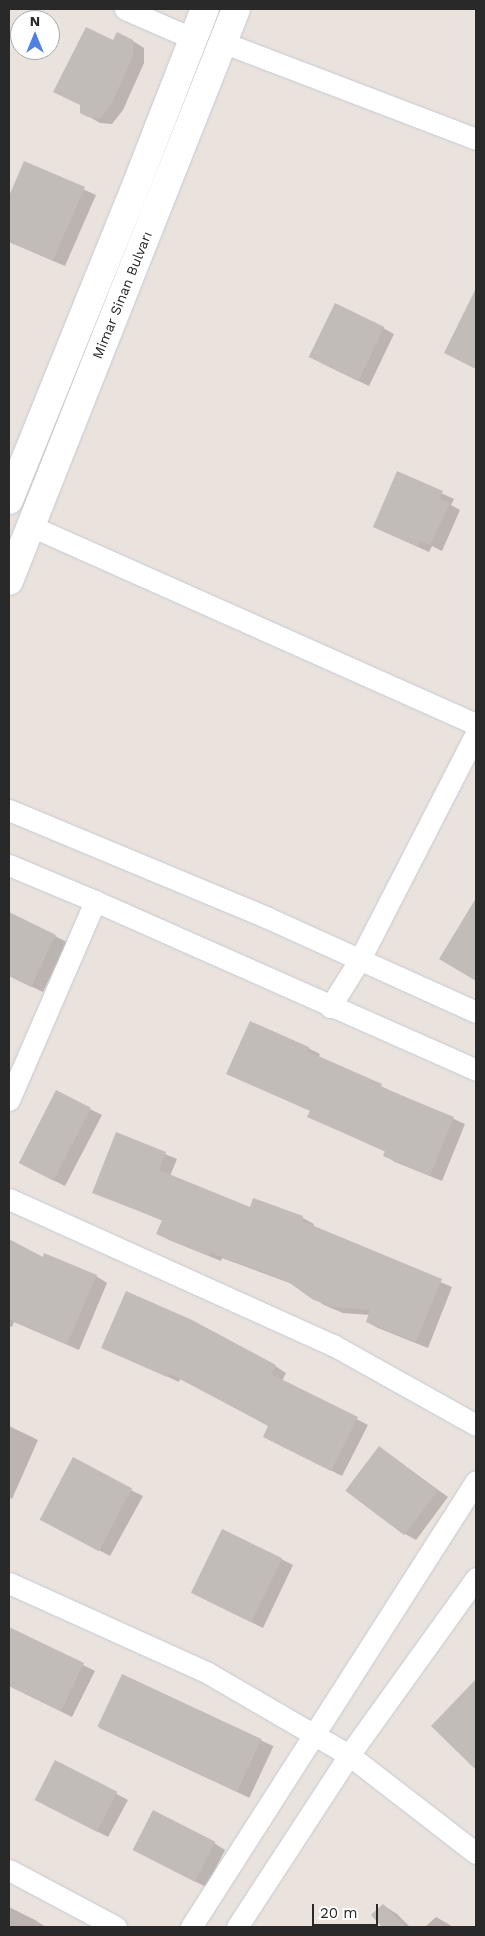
<!DOCTYPE html>
<html>
<head>
<meta charset="utf-8">
<style>
  body { margin:0 }
  #map { position:relative; width:485px; height:1936px; overflow:hidden; background:#eae2dd; font-family:"Work Sans",sans-serif }
  div>[style] { position:absolute }
  .shadow>* { inset:0; background:#0003; transform-origin:0 0 }
  .building>* { inset:0; background:#c2bcb9; transform-origin:0 0 }
  .roads { filter:drop-shadow(0 0 1px #c4c9d1) drop-shadow(0 0 1px #c4c9d1) }
  .street>* { height:21px; margin:-10.5px; padding:0 10.5px; transform-origin:10.5px; border-radius:10.5px; background:#fff }
  .secondary>* { height:28px; margin:-14px; padding:0 14px; transform-origin:14px; border-radius:14px; background:#fff }
  span { translate:-50% -50%; white-space:nowrap; text-align:center; line-height:1.15; -webkit-text-stroke:4.5px #fff; paint-order:stroke }
  .street-label { font-size:14px; color:#292929 }
  .frame { position:absolute; inset:0; border:10px solid #292929; pointer-events:none }
  .north { position:absolute; left:10px; top:10px; width:50px; height:50px; box-sizing:border-box; background:#fff; border:1px solid #a9a9a9; border-radius:50%; rotate:0deg; font-size:14px; font-weight:700; line-height:20px; text-align:center; color:#292929 }
  .north::after { content:''; display:block; margin:auto; width:18px; height:22px; background:#4f81e4; clip-path:polygon(50% 0,100% 100%,50% 72%,0 100%) }
  .scale { position:absolute; left:312px; top:1904px; width:66px; height:22px; box-sizing:border-box; border:2px solid #292929; border-top:0; padding-left:6px; font-size:15px; line-height:18px; white-space:nowrap; color:#292929; -webkit-text-stroke:4px #fff; paint-order:stroke }
</style>
</head>
<body>
<div id="map">
  <div class="shadow">
    <div style="clip-path:polygon(133px 41px,144px 48px,144px 63px,123px 110px,112px 124px,100px 123px,81px 112px,113px 42px)"></div>
    <div style="clip-path:polygon(24px 163px,96px 195px,65px 266px,9px 242px,9px 199px)"></div>
    <div style="clip-path:polygon(471px 301px,476px 303px,476px 369px,457px 359px)"></div>
    <div style="clip-path:polygon(383px 328px,394px 334px,369px 386px,321px 363px)"></div>
    <div style="clip-path:polygon(397px 473px,454px 499px,451px 505px,460px 510px,442px 551px,432px 546px,429px 552px,374px 527px)"></div>
    <div style="clip-path:polygon(476px 900px,476px 980px,441px 959px)"></div>
    <div style="clip-path:polygon(14px 916px,67px 942px,43px 992px,9px 976px,9px 926px)"></div>
    <div style="clip-path:polygon(308px 1048px,320px 1054px,318px 1058px,465px 1124px,442px 1181px,395px 1162px,384px 1155px,386px 1152px,309px 1117px,311px 1111px,228px 1074px)"></div>
    <div style="clip-path:polygon(90px 1109px,102px 1115px,65px 1186px,31px 1169px)"></div>
    <div style="clip-path:polygon(117px 1134px,177px 1159px,170px 1176px,251px 1209px,254px 1200px,303px 1218px,314px 1224px,313px 1227px,452px 1287px,428px 1348px,378px 1328px,367px 1322px,370px 1315px,343px 1313px,324px 1305px,295px 1285px,222px 1258px,221px 1261px,169px 1240px,158px 1234px,163px 1221px,94px 1192px)"></div>
    <div style="clip-path:polygon(9px 1241px,44px 1259px,96px 1276px,107px 1283px,79px 1350px,14px 1322px,12px 1327px,9px 1326px)"></div>
    <div style="clip-path:polygon(103px 1347px,275px 1366px,286px 1373px,282px 1381px,368px 1425px,342px 1476px,276px 1443px,270px 1426px,180px 1379px,179px 1382px)"></div>
    <div style="clip-path:polygon(9px 1426px,38px 1440px,12px 1499px,9px 1497px)"></div>
    <div style="clip-path:polygon(379px 1447px,448px 1497px,416px 1540px,405px 1534px)"></div>
    <div style="clip-path:polygon(131px 1490px,143px 1496px,110px 1556px,52px 1525px)"></div>
    <div style="clip-path:polygon(223px 1530px,293px 1565px,263px 1628px,204px 1599px)"></div>
    <div style="clip-path:polygon(9px 1628px,95px 1671px,72px 1717px,9px 1686px)"></div>
    <div style="left:123px;top:1676px;width:166px;height:57px;rotate:25deg"></div>
    <div style="clip-path:polygon(473px 1684px,476px 1686px,476px 1768px,432px 1726px)"></div>
    <div style="clip-path:polygon(56px 1762px,128px 1800px,108px 1837px,47px 1806px)"></div>
    <div style="clip-path:polygon(214px 1843px,225px 1850px,206px 1887px,145px 1856px)"></div>
    <div style="clip-path:polygon(383px 1905px,397px 1914px,410px 1927px,384px 1927px,372px 1915px)"></div>
    <div style="clip-path:polygon(9px 1907px,35px 1920px,46px 1927px,9px 1927px)"></div>
    <div style="clip-path:polygon(436px 1917px,450px 1925px,452px 1927px,425px 1927px)"></div>
  </div>
  <div class="building">
    <div style="clip-path:polygon(86px 27px,113px 40px,117px 32px,133px 40px,133px 56px,112px 103px,100px 119px,88px 117px,80px 113px,80px 105px,53px 92px)"></div>
    <div style="clip-path:polygon(24px 161px,85px 187px,53px 260px,9px 241px,9px 196px)"></div>
    <div style="clip-path:polygon(476px 288px,476px 369px,444px 353px)"></div>
    <div style="left:335px;top:303px;width:55px;height:60px;rotate:26deg"></div>
    <div style="clip-path:polygon(397px 471px,443px 491px,440px 499px,450px 503px,430px 545px,420px 541px,418px 547px,373px 527px)"></div>
    <div style="clip-path:polygon(476px 898px,476px 981px,439px 959px)"></div>
    <div style="clip-path:polygon(9px 912px,56px 935px,31px 987px,9px 976px)"></div>
    <div style="clip-path:polygon(250px 1021px,309px 1047px,307px 1051px,382px 1084px,381px 1087px,454px 1117px,430px 1176px,383px 1156px,385px 1151px,307px 1117px,310px 1111px,226px 1074px)"></div>
    <div style="left:56px;top:1090px;width:39px;height:82px;rotate:27deg"></div>
    <div style="clip-path:polygon(116px 1132px,166px 1152px,159px 1170px,250px 1207px,253px 1198px,303px 1216px,302px 1221px,442px 1279px,416px 1342px,366px 1322px,370px 1310px,331px 1307px,312px 1299px,287px 1281px,211px 1253px,209px 1256px,156px 1234px,162px 1220px,92px 1193px)"></div>
    <div style="clip-path:polygon(9px 1239px,43px 1257px,44px 1253px,97px 1275px,67px 1344px,9px 1319px)"></div>
    <div style="clip-path:polygon(126px 1291px,192px 1320px,276px 1365px,271px 1374px,358px 1417px,331px 1471px,263px 1437px,268px 1426px,169px 1373px,167px 1377px,101px 1348px)"></div>
    <div style="left:379px;top:1446px;width:74px;height:56px;rotate:37deg"></div>
    <div style="left:73px;top:1457px;width:67px;height:71px;rotate:28deg"></div>
    <div style="left:222px;top:1529px;width:67px;height:71px;rotate:26deg"></div>
    <div style="clip-path:polygon(9px 1627px,84px 1663px,61px 1711px,9px 1686px)"></div>
    <div style="left:122px;top:1674px;width:154px;height:58px;rotate:25deg"></div>
    <div style="clip-path:polygon(476px 1679px,476px 1770px,431px 1726px)"></div>
    <div style="left:55px;top:1760px;width:70px;height:45px;rotate:27deg"></div>
    <div style="left:153px;top:1810px;width:70px;height:45px;rotate:27deg"></div>
    <div style="clip-path:polygon(383px 1904px,406px 1927px,382px 1927px,371px 1915px)"></div>
  </div>
  <div class="roads">
    <div class="street">
      <div style="left:125px;top:9px;width:75px;rotate:23.5deg"></div>
      <div style="left:222px;top:42px;width:272px;rotate:20.9deg"></div>
      <div style="left:31px;top:526px;width:487px;rotate:24deg"></div>
      <div style="left:9px;top:810px;width:281px;rotate:22.6deg"></div>
      <div style="left:268px;top:918px;width:228px;rotate:24.3deg"></div>
      <div style="left:9px;top:865px;width:93px;rotate:22.7deg"></div>
      <div style="left:95px;top:901px;width:417px;rotate:23.9deg"></div>
      <div style="left:330px;top:1007px;width:57px;rotate:-58deg"></div>
      <div style="left:360px;top:959px;width:254px;rotate:-62.8deg"></div>
      <div style="left:9px;top:1100px;width:217px;rotate:-66.6deg"></div>
      <div style="left:9px;top:1199px;width:355px;rotate:24.3deg"></div>
      <div style="left:333px;top:1345px;width:164px;rotate:29.2deg"></div>
      <div style="left:9px;top:1583px;width:218px;rotate:24.3deg"></div>
      <div style="left:208px;top:1673px;width:163px;rotate:30.2deg"></div>
      <div style="left:349px;top:1755px;width:160px;rotate:37.7deg"></div>
      <div style="left:9px;top:1870px;width:121px;rotate:28deg"></div>
      <div style="left:191px;top:1927px;width:529px;rotate:-57.42deg"></div>
      <div style="left:237px;top:1927px;width:205px;rotate:-56.9deg"></div>
      <div style="left:349px;top:1755px;width:218px;rotate:-54.3deg"></div>
    </div>
    <div class="secondary">
      <div style="left:9px;top:500px;width:317px;rotate:-68deg"></div>
      <div style="left:128px;top:206px;width:212px;rotate:-68.7deg"></div>
      <div style="left:9px;top:581px;width:615px;rotate:-68.35deg"></div>
    </div>
  </div>
  <div class="street-label">
    <span style="left:122px;top:295px;rotate:-68deg">Mimar Sinan Bulvarı</span>
  </div>
  <div class="frame"></div>
  <div class="north">N</div>
  <div class="scale">20 m</div>
</div>
</body>
</html>
